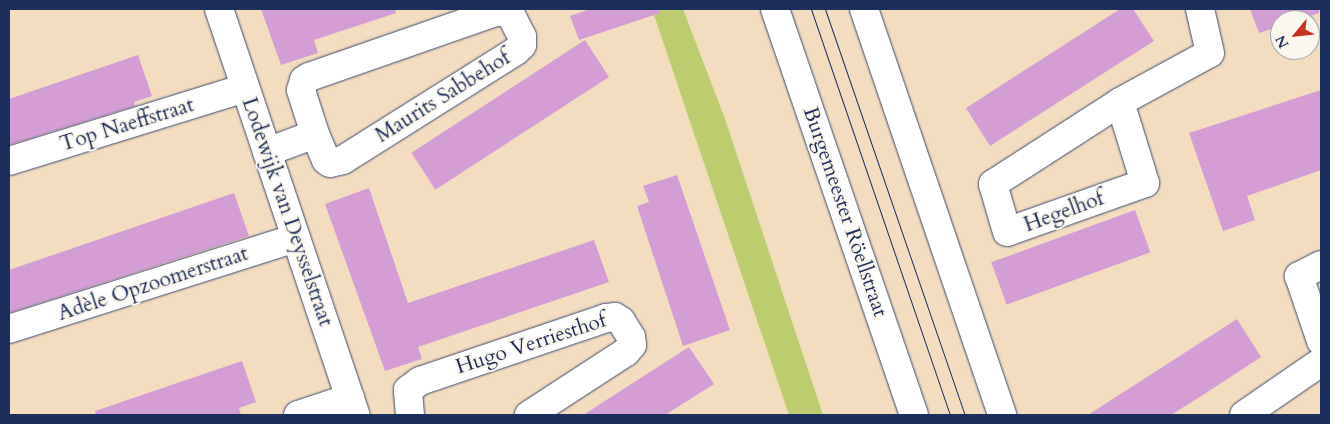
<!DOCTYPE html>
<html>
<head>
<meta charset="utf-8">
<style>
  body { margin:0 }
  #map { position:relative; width:1330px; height:424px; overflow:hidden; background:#f4ddbf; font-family:Cardo,serif }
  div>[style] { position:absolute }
  .green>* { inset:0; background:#bccc6e }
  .building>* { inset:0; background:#d49dd6; transform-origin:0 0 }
  .roads { filter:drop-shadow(0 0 1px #3c496d) drop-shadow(0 0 1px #3c496d) }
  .minor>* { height:28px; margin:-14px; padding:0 14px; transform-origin:14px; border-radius:14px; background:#fff }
  .tertiary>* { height:28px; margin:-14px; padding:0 14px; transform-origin:14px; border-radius:14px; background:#fff }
  .tram>* { height:1px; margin:-0.5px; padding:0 0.5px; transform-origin:0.5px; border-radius:0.5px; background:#1b2f5e }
  span { translate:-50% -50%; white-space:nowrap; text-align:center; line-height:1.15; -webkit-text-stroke:4px #fbf7ec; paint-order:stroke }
  .street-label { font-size:21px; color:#1b2f5e }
  .frame { position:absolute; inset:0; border:10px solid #1b2f5e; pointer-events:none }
  .north { position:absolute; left:1270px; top:10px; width:50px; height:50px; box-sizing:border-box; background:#fbf7ec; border:1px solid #a1a7b3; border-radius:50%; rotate:242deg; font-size:14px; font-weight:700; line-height:20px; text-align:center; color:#1b2f5e }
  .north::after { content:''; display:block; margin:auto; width:18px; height:22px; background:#c8321e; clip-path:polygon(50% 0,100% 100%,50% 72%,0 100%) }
</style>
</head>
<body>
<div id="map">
  <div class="green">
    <div style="clip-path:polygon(652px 9px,683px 9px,725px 119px,823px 415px,789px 415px)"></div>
  </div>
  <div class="building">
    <div style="clip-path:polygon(261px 9px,395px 9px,396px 13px,314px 40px,318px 53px,281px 65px)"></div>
    <div style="clip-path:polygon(590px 9px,659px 9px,660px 13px,579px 40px,570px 16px)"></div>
    <div style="clip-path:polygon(1120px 9px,1133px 9px,1154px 41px,990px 146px,966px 108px)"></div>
    <div style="clip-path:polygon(1250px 9px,1319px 9px,1319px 13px,1299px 20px,1280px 20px,1280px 26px,1259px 33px)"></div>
    <div style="left:585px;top:40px;width:44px;height:207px;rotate:57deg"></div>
    <div style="clip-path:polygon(138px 55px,152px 96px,134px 102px,135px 106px,9px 145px,9px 99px)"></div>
    <div style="clip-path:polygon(1321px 90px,1321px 170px,1247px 196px,1255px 220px,1223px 231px,1189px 133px)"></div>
    <div style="clip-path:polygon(677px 175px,730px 330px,683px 346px,637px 206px,649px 202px,643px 186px)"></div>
    <div style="clip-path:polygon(369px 188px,408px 303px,594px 240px,609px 282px,418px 347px,422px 359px,385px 371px,325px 204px)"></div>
    <div style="clip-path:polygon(234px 193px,249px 236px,9px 313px,9px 270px)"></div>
    <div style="left:1135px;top:210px;width:45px;height:153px;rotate:70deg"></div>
    <div style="clip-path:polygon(1237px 319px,1261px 357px,1206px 393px,1171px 415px,1088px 415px)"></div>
    <div style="clip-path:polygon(689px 347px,714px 384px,665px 415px,583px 415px)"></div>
    <div style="clip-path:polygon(242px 361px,256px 402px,239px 408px,241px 415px,96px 415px,95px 411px)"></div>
  </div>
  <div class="roads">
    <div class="minor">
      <div style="left:219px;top:9px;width:428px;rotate:71.4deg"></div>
      <div style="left:1120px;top:102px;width:85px;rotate:72.8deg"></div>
      <div style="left:1145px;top:183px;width:146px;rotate:160.5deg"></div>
      <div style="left:1007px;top:232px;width:50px;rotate:-106.3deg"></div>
      <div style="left:993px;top:184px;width:151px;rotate:-32.8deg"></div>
      <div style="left:1120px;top:102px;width:102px;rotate:-28.6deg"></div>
      <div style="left:1210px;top:53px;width:45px;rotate:-102.8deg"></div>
      <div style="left:267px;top:152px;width:51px;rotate:-20.6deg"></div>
      <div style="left:315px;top:134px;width:46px;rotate:-107.7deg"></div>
      <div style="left:301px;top:90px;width:10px;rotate:-73deg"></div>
      <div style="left:304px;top:80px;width:6px;rotate:-31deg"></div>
      <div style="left:309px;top:77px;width:198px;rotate:-19.2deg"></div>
      <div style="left:496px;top:12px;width:10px"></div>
      <div style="left:506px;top:12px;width:8px;rotate:40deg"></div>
      <div style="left:512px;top:17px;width:22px;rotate:63deg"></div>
      <div style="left:522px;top:37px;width:8px;rotate:90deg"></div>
      <div style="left:522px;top:45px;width:8px;rotate:135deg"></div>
      <div style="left:516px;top:51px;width:204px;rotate:147.8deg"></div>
      <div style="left:343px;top:160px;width:13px;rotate:167deg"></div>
      <div style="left:330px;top:163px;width:5px;rotate:-143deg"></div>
      <div style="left:326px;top:160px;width:28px;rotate:-113deg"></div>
      <div style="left:9px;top:161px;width:247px;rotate:-17.2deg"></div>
      <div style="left:1321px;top:265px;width:25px;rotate:153deg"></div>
      <div style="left:1299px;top:276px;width:69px;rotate:71.3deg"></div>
      <div style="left:9px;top:329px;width:301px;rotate:-17.6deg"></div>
      <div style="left:298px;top:415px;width:55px;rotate:-18.1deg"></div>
      <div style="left:410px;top:415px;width:25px;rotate:-95deg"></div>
      <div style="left:408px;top:390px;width:15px;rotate:-37deg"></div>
      <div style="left:420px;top:381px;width:196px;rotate:-18.7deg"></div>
      <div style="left:606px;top:318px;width:9px;rotate:-6deg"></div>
      <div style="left:615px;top:317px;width:7px;rotate:34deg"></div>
      <div style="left:621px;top:321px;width:19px;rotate:58deg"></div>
      <div style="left:631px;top:337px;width:8px;rotate:83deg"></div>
      <div style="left:632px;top:345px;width:9px;rotate:131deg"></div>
      <div style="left:626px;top:352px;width:116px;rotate:147deg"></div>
      <div style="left:1244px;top:415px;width:93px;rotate:-34.5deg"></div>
    </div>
    <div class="tertiary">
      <div style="left:775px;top:9px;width:429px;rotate:71.1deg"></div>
      <div style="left:864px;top:9px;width:429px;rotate:71.2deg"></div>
    </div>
  </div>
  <div class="tram">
    <div style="left:811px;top:9px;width:429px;rotate:71.1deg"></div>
    <div style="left:825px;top:9px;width:429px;rotate:71deg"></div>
  </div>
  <div class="street-label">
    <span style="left:443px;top:97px;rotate:-32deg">Maurits Sabbehof</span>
    <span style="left:127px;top:125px;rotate:-17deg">Top Naeffstraat</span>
    <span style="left:287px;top:212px;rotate:71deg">Lodewijk van Deysselstraat</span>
    <span style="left:845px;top:212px;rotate:71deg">Burgemeester Röellstraat</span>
    <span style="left:1064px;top:212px;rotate:-20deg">Hegelhof</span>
    <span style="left:153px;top:284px;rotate:-18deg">Adèle Opzoomerstraat</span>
    <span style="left:531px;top:344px;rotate:-18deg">Hugo Verriesthof</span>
  </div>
  <div class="frame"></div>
  <div class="north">N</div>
</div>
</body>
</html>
